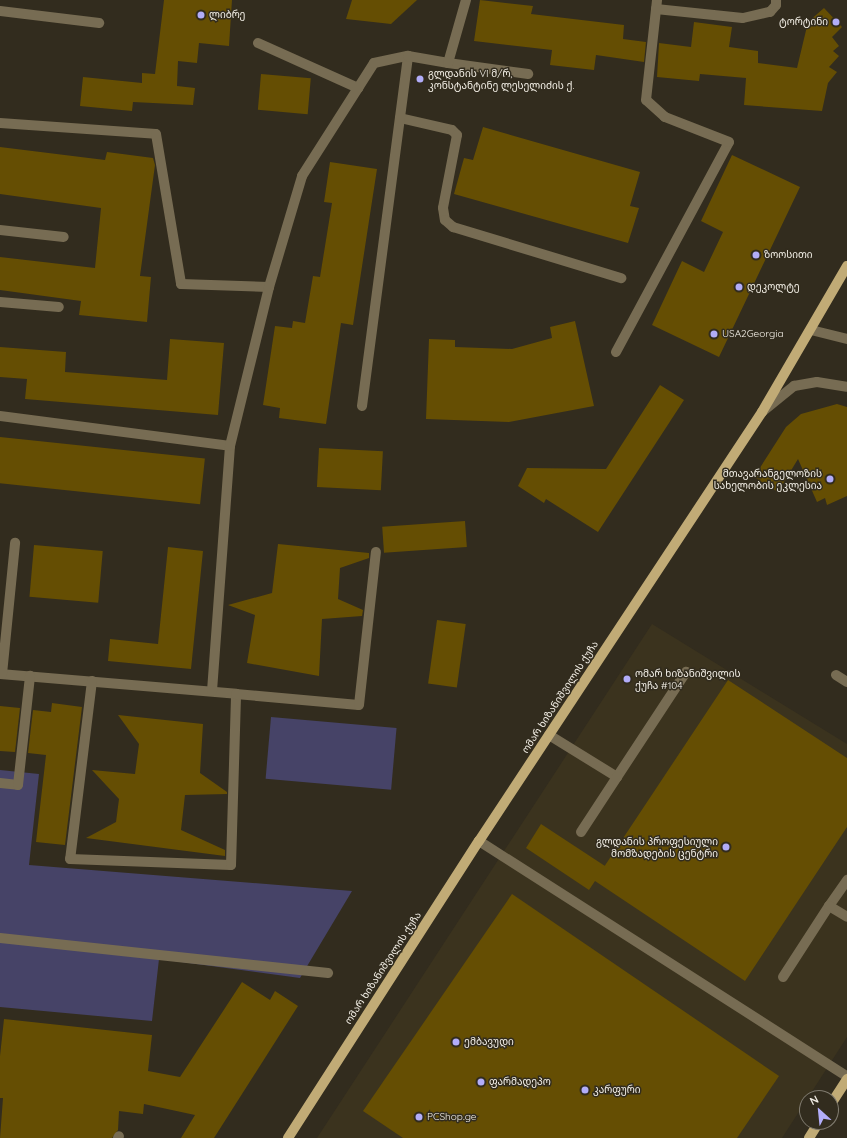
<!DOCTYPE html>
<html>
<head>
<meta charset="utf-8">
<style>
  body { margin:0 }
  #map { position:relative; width:847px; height:1138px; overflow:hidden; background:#322c1e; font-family:Quicksand,"Noto Sans Georgian",sans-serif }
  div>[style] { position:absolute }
  .built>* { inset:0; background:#3b331e }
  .green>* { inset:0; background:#464367; transform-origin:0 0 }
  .building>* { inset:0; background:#654e03; transform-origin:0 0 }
  .minor>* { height:10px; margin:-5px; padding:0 5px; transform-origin:5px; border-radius:5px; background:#776c53 }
  .major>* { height:10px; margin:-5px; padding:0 5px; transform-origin:5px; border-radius:5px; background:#c1ab76 }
  .dots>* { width:11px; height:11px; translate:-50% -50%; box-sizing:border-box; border:2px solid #322c1e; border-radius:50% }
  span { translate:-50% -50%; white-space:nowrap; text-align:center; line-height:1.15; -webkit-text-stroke:3px #322c1e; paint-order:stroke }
  .poi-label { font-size:10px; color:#f3efe6 }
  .left { translate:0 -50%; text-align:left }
  .right { translate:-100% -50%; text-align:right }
  .street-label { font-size:10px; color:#f3efe6 }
  .north { position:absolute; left:799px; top:1090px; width:40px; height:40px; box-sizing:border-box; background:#322c1e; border:1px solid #7f7a6e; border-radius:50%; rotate:333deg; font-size:11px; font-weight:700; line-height:16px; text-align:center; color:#f3efe6 }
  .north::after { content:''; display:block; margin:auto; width:14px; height:18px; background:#b2adf9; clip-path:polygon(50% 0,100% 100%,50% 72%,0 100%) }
</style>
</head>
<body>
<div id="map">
  <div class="built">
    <div style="clip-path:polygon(652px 624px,847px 744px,847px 1037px,782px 1138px,317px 1138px)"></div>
  </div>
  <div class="green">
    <div style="left:271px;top:717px;width:126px;height:62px;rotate:5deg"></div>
    <div style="clip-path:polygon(0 770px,39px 774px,29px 865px,352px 891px,300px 978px,159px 959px,152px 1021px,0 1007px)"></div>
  </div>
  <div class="building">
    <div style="clip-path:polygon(164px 0,232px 0,229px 46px,199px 43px,197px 63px,178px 61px,177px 86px,195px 88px,193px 105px,133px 102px,132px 111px,80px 106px,83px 77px,142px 83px,142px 73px,155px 74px)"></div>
    <div style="clip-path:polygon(352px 0,417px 0,391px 24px,346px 19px)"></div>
    <div style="clip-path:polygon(480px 0,533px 6px,531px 14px,624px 25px,623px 39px,646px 42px,644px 62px,596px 55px,594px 70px,550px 65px,552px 50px,474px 41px)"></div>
    <div style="clip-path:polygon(824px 8px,842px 27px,832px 37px,839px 46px,833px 51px,839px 56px,829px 67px,837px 72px,828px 83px,822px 111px,744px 105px,746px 78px,700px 74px,699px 81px,657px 77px,659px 43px,691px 47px,694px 22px,732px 27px,729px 47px,758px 51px,758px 63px,797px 68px,808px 22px)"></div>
    <div style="left:261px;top:74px;width:50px;height:36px;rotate:5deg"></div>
    <div style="clip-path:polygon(483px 127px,640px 172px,630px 206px,639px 208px,628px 243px,454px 194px,464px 158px,473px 160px)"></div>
    <div style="clip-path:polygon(0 147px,105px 160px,107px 152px,153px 158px,155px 165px,140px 276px,151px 277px,147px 322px,79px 315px,81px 301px,0 290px,0 257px,95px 268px,101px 208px,0 194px)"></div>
    <div style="clip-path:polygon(732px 155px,800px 187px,719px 357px,652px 325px,682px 261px,704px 272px,723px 232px,701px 221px)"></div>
    <div style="clip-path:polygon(330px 162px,377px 169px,353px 325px,341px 323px,326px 424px,279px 418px,280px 408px,263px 405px,275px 326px,292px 328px,293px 321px,305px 323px,313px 276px,320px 277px,332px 203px,324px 202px)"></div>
    <div style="clip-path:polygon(575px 321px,594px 406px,509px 422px,426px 419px,429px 339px,455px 340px,455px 347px,512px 349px,552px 338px,550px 327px)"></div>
    <div style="clip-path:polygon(170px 339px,224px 343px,218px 415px,25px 399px,27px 379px,0 377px,0 347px,66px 352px,65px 372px,167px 380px)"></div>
    <div style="clip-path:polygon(660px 385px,684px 400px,598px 532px,546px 499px,544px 503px,518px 486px,527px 468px,606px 469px)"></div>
    <div style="clip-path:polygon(837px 404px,847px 407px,847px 496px,827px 505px,825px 498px,817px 502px,798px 459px,778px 492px,754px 477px,786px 427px,801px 414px)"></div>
    <div style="left:0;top:437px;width:206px;height:46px;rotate:6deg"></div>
    <div style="left:319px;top:448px;width:64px;height:39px;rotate:3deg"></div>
    <div style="left:465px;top:521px;width:26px;height:83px;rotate:86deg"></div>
    <div style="clip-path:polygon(278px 544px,369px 553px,369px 558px,340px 568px,338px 599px,363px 610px,362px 616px,322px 619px,319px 676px,247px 663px,255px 615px,228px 605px,272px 593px)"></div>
    <div style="left:34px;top:545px;width:69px;height:52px;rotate:5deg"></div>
    <div style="clip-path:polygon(168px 547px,203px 551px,191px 669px,108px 661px,110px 639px,158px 644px)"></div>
    <div style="left:437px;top:620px;width:29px;height:64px;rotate:8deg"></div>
    <div style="clip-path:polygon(728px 680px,847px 758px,847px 827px,745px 981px,595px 881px,589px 890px,526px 848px,541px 824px,605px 866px,600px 873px)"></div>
    <div style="clip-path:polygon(52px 703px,82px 707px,65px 845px,36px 842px,46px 755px,28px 753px,33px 710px,51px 712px)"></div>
    <div style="clip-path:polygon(0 706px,20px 708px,15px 752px,0 751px)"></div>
    <div style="clip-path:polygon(118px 715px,203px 724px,200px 773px,227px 792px,227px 794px,185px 795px,181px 830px,225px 850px,225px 856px,86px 838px,116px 822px,119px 799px,92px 770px,135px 774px,139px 744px)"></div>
    <div style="clip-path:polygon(512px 894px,779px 1076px,737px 1138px,403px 1138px,363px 1111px)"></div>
    <div style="clip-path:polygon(242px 982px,270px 1000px,275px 991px,298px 1006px,214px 1138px,181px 1138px,195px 1115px,144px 1104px,143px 1114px,119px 1111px,118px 1130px,112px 1138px,0 1138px,3px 1098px,0 1098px,0 1056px,4px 1019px,152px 1035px,148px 1071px,180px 1077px)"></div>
  </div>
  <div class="minor">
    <div style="left:656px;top:9px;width:87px;rotate:5.9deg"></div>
    <div style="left:743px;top:18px;width:28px;rotate:-13deg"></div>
    <div style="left:770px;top:12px;width:9px;rotate:-49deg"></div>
    <div style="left:776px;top:5px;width:5px;rotate:-90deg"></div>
    <div style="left:0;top:11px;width:100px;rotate:6.9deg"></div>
    <div style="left:258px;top:43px;width:110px;rotate:24.2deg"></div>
    <div style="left:448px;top:63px;width:81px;rotate:7.8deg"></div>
    <div style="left:400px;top:118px;width:53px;rotate:13deg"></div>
    <div style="left:452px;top:130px;width:7px;rotate:45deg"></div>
    <div style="left:457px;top:135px;width:74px;rotate:100.9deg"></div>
    <div style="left:443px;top:208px;width:12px;rotate:81deg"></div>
    <div style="left:445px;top:220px;width:11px;rotate:41deg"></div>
    <div style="left:453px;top:227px;width:176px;rotate:16.9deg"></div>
    <div style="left:0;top:123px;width:156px;rotate:4deg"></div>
    <div style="left:156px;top:134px;width:152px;rotate:80.5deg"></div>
    <div style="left:181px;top:284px;width:88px;rotate:2deg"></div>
    <div style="left:0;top:230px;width:64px;rotate:6.2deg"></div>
    <div style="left:0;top:302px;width:59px;rotate:4.8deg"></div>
    <div style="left:811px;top:330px;width:37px;rotate:14deg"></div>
    <div style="left:616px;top:352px;width:238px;rotate:-61.7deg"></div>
    <div style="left:729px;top:142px;width:69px;rotate:-158.7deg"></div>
    <div style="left:665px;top:117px;width:25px;rotate:-138deg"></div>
    <div style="left:646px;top:100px;width:101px;rotate:-83.7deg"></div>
    <div style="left:362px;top:406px;width:353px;rotate:-82.5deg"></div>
    <div style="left:763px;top:411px;width:40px;rotate:-39deg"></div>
    <div style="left:794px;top:386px;width:23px;rotate:-10deg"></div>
    <div style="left:817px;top:382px;width:30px;rotate:9deg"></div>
    <div style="left:0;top:416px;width:232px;rotate:7.4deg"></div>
    <div style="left:0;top:674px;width:237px;rotate:4.8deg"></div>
    <div style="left:2px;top:674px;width:132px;rotate:-84.3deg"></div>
    <div style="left:836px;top:675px;width:13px;rotate:32deg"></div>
    <div style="left:92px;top:681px;width:179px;rotate:97deg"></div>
    <div style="left:70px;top:859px;width:161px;rotate:2.1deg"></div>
    <div style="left:231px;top:865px;width:171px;rotate:-88.3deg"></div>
    <div style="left:236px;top:694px;width:123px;rotate:5.1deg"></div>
    <div style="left:359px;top:705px;width:154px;rotate:-83.7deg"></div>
    <div style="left:212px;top:691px;width:246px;rotate:-85.8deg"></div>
    <div style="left:230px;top:446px;width:164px;rotate:-76.2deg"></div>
    <div style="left:269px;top:287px;width:116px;rotate:-73.4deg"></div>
    <div style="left:302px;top:176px;width:134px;rotate:-57.5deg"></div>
    <div style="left:374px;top:63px;width:35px;rotate:-12deg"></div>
    <div style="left:408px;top:56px;width:41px;rotate:9.9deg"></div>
    <div style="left:448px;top:63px;width:66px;rotate:-74.1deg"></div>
    <div style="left:549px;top:735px;width:80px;rotate:31.7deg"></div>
    <div style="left:617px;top:777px;width:126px;rotate:-56.7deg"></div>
    <div style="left:0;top:783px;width:18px;rotate:6deg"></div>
    <div style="left:18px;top:785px;width:110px;rotate:-83.7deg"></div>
    <div style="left:581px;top:832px;width:66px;rotate:-56.8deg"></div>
    <div style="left:479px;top:841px;width:437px;rotate:32.6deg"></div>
    <div style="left:829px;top:906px;width:32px;rotate:-55deg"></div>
    <div style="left:0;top:938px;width:330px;rotate:6.1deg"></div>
    <div style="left:783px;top:977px;width:85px;rotate:-57.1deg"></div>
    <div style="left:829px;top:906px;width:21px;rotate:31deg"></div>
    <div style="left:118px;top:1138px;width:2px;rotate:-63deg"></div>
  </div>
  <div class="major">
    <div style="left:831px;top:1104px;width:30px;rotate:-57deg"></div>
    <div style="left:288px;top:1138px;width:353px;rotate:-57.3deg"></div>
    <div style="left:479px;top:841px;width:514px;rotate:-56.59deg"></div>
    <div style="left:762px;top:412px;width:169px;rotate:-59.8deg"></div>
    <div style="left:809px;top:1138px;width:19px;rotate:-58deg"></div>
  </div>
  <div class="dots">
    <div style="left:201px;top:15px;background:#b2adf9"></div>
    <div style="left:836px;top:22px;background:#b2adf9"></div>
    <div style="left:420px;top:79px;background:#b2adf9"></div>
    <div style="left:756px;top:255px;background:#b2adf9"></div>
    <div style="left:739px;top:287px;background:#b2adf9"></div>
    <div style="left:714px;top:334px;background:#b2adf9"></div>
    <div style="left:830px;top:479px;background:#b2adf9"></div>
    <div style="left:627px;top:679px;background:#b2adf9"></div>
    <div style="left:726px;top:847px;background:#b2adf9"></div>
    <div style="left:456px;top:1042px;background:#b2adf9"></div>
    <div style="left:481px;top:1082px;background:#b2adf9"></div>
    <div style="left:585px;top:1090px;background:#b2adf9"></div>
    <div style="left:419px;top:1117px;background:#b2adf9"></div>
  </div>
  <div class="poi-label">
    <span class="left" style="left:209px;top:15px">ლიბრე</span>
    <span class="right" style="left:828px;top:22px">ტორტინი</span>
    <span class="left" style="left:428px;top:79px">გლდანის VI მ/რ,<br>კონსტანტინე ლესელიძის ქ.</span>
    <span class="left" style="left:764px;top:255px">ზოოსითი</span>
    <span class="left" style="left:747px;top:287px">დეკოლტე</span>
    <span class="left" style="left:722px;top:334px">USA2Georgia</span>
    <span class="right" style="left:822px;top:479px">მთავარანგელოზის<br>სახელობის ეკლესია</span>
    <span class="left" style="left:635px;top:679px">ომარ ხიზანიშვილის<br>ქუჩა #104</span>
    <span class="right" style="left:718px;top:847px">გლდანის პროფესიული<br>მომზადების ცენტრი</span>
    <span class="left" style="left:464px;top:1042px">ემბავუდი</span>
    <span class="left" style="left:489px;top:1082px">ფარმადეპო</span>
    <span class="left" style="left:593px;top:1090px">კარფური</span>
    <span class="left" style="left:427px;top:1117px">PCShop.ge</span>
  </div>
  <div class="street-label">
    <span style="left:560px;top:697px;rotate:-57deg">ომარ ხიზანიშვილის ქუჩა</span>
    <span style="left:383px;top:968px;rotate:-57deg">ომარ ხიზანიშვილის ქუჩა</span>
  </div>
  <div class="north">N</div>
</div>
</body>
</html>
